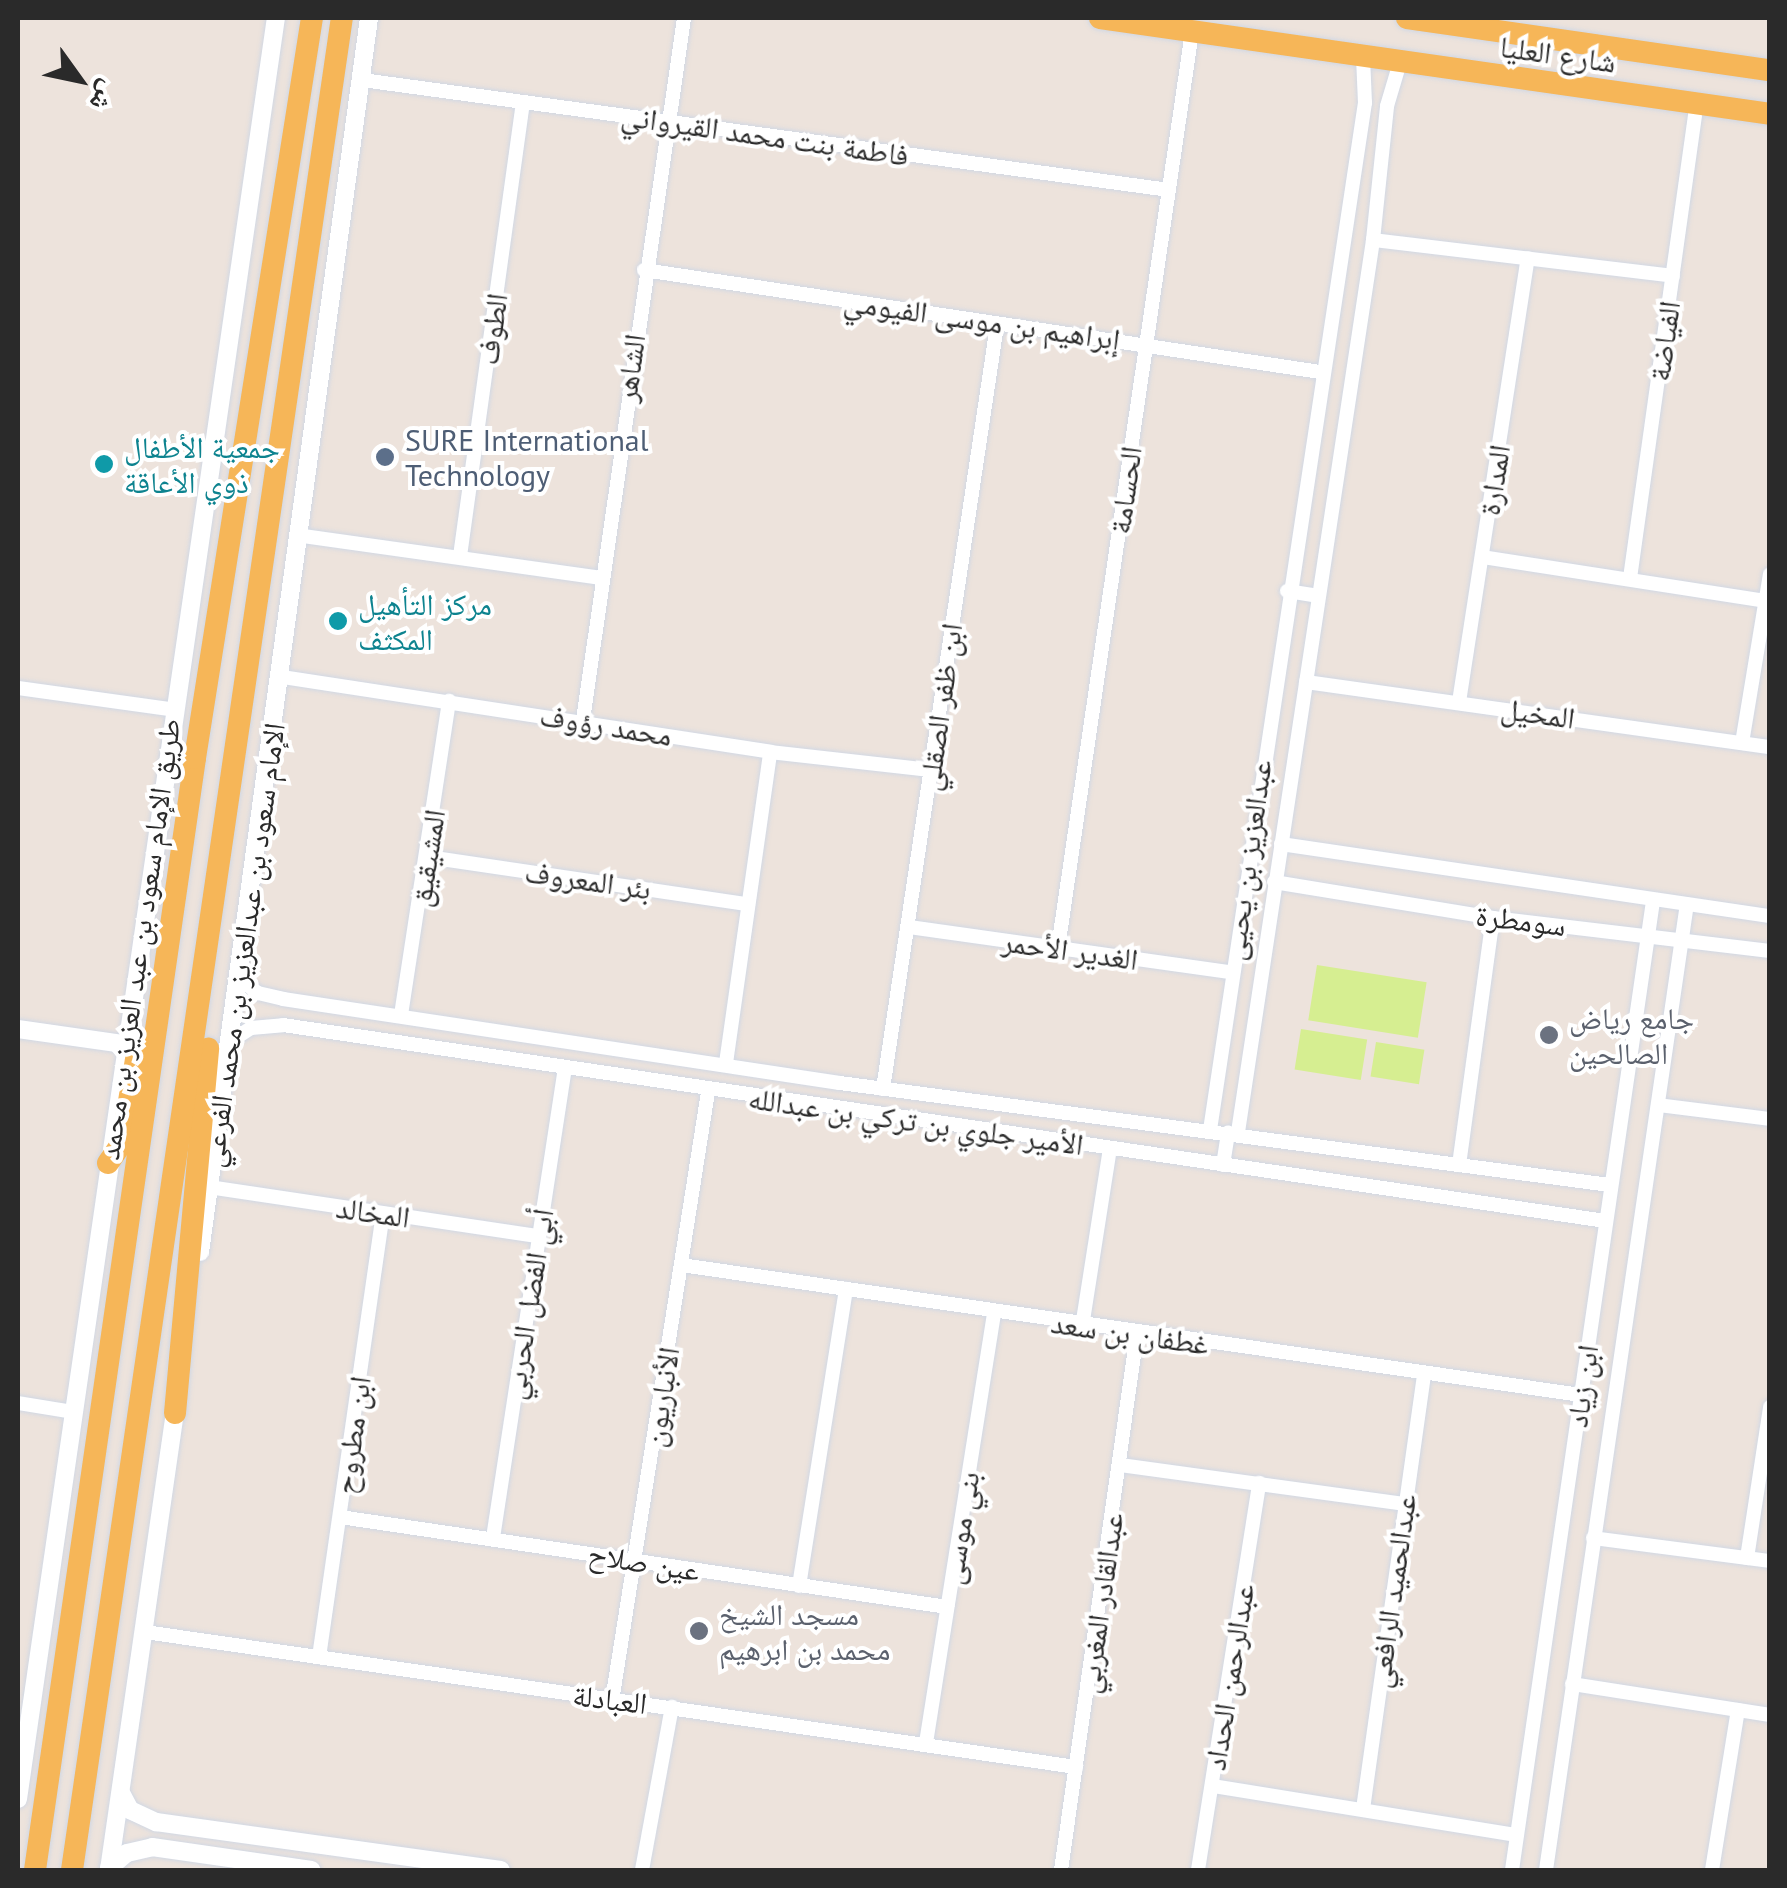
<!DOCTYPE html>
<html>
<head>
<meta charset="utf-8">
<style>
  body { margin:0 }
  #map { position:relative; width:1787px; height:1888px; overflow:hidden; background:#ede3dc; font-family:"PT Sans","Noto Naskh Arabic",sans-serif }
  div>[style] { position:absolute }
  .pitch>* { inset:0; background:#d6ee91; transform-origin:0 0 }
  .roads { filter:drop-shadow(0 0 2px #d1d8e4) drop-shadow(0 0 2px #d1d8e4) }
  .minor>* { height:14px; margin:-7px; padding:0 7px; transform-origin:7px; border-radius:7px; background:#fff }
  .tertiary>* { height:18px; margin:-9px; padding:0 9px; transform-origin:9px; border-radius:9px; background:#fff }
  .primary>* { height:22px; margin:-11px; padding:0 11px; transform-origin:11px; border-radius:11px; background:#f6b658 }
  .dots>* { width:28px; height:28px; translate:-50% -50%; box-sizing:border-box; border:5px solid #fff; border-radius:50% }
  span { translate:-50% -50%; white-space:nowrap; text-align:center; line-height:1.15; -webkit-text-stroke:8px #fff; paint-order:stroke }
  .street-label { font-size:30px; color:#2a2a2a }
  .service-label { font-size:30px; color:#4e5e75 }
  .left { translate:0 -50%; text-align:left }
  .culture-label { font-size:30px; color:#0d838f }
  .worship-label { font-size:30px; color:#5b616d }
  .frame { position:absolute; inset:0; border:20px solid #2a2a2a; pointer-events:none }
  .north { position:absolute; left:30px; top:30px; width:100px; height:100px; -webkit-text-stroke:8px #fff; paint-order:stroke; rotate:123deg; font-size:28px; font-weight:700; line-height:40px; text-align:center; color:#2a2a2a }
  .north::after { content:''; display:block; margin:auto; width:35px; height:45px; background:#2a2a2a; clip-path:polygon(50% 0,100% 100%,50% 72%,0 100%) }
</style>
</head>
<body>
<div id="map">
  <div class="pitch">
    <div style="left:1317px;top:965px;width:111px;height:56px;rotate:9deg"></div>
    <div style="left:1301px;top:1029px;width:67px;height:41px;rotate:9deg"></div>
    <div style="left:1376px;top:1042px;width:49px;height:35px;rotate:9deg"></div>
  </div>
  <div class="roads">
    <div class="minor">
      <div style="left:362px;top:80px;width:814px;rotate:7.76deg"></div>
      <div style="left:1373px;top:240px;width:302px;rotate:6.8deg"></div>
      <div style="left:644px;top:270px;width:684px;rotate:8.58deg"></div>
      <div style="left:303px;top:536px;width:300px;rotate:8deg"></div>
      <div style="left:460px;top:556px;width:458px;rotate:-82.1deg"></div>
      <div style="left:1482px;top:557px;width:286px;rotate:8.8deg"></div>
      <div style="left:1630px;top:578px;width:479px;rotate:-82deg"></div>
      <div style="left:1287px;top:591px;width:30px;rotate:9deg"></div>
      <div style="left:282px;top:677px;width:494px;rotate:8.7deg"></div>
      <div style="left:770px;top:752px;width:161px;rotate:6.4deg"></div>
      <div style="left:1306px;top:682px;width:469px;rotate:8deg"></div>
      <div style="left:18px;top:688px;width:160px;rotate:7.9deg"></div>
      <div style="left:1459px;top:702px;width:449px;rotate:-81.2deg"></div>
      <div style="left:583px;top:720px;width:709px;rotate:-81.81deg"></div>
      <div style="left:1742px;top:743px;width:171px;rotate:-80.6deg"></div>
      <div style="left:1281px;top:844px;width:494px;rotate:8.4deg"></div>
      <div style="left:428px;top:857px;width:322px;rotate:8.4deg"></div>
      <div style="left:1274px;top:882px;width:222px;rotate:9.3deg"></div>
      <div style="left:1493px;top:918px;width:279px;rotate:6.8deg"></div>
      <div style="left:909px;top:927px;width:324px;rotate:8deg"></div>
      <div style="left:1058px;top:948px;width:926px;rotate:-81.68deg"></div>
      <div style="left:236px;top:976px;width:28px;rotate:38deg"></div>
      <div style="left:258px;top:993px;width:26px;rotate:13deg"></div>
      <div style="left:283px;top:999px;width:563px;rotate:8.58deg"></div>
      <div style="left:840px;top:1083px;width:777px;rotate:7.55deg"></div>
      <div style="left:401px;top:1015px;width:318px;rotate:-81.3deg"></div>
      <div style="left:231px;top:1041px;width:24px;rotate:-33deg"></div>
      <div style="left:251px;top:1028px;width:32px;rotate:-5deg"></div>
      <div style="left:283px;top:1025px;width:1336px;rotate:8.43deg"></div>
      <div style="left:726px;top:1063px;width:314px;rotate:-81.9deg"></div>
      <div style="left:883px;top:1089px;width:772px;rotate:-81.51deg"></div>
      <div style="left:1658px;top:1105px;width:113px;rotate:7.1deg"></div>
      <div style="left:1210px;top:1130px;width:1039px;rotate:-81.42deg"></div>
      <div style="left:1365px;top:103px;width:46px;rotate:-92.5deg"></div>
      <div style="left:1238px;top:1132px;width:902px;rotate:-81.39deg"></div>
      <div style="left:1373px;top:240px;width:135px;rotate:-84deg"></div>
      <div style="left:1387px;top:106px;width:46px;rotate:-73.5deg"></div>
      <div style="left:1223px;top:1165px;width:33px;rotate:-81deg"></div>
      <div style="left:1459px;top:1165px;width:249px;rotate:-82.2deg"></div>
      <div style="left:209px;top:1187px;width:333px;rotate:8.5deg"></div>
      <div style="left:681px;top:1265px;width:909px;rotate:8.22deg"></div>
      <div style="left:1082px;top:1327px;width:180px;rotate:-81.1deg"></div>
      <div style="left:18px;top:1403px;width:56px;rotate:9.3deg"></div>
      <div style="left:1120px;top:1465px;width:287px;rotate:7.8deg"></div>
      <div style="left:340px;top:1517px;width:614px;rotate:8.43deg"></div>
      <div style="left:493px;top:1538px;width:474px;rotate:-81.3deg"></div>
      <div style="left:1593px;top:1538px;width:178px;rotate:7.4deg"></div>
      <div style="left:1747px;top:1558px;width:153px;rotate:-81.3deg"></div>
      <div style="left:799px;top:1586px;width:301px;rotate:-81deg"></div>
      <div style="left:145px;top:1632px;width:941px;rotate:8.25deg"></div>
      <div style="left:319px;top:1657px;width:448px;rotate:-81.8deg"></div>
      <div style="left:1572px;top:1684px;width:200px;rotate:8.9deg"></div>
      <div style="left:612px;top:1701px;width:617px;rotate:-81.04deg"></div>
      <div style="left:926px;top:1743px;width:435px;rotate:-81deg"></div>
      <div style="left:1213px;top:1786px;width:307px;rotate:9.2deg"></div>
      <div style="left:1363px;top:1809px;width:440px;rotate:-82deg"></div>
      <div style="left:642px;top:1870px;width:166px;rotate:-79.6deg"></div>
      <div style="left:1061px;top:1870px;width:541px;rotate:-81.93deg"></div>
      <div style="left:1198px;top:1870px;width:392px;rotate:-81deg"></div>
      <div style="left:1512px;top:1870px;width:979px;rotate:-81.72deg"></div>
      <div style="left:1546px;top:1870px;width:976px;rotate:-81.7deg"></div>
      <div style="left:1712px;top:1870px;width:162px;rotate:-80.8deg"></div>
    </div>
    <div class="tertiary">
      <div style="left:18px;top:1029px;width:107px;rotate:8.1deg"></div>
      <div style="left:200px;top:1252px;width:1246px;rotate:-82.2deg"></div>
      <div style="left:121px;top:1793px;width:19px;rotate:62deg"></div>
      <div style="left:130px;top:1810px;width:29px;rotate:25deg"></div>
      <div style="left:156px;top:1822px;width:348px;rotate:7.9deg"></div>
      <div style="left:18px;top:1799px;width:1800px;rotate:-81.76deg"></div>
      <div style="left:109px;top:1868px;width:23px;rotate:-40deg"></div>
      <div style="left:127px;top:1853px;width:26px;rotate:-13deg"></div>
      <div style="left:152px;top:1847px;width:161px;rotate:8.2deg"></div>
      <div style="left:109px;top:1870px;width:474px;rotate:-81.8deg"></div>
    </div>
    <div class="primary">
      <div style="left:1100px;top:18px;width:677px;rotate:8.15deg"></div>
      <div style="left:1407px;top:18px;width:367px;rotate:8.2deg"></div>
      <div style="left:108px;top:1163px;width:24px;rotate:-55deg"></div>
      <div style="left:122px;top:1143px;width:85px;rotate:-80.5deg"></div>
      <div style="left:175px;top:1413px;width:366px;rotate:-84.8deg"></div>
      <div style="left:35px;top:1870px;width:1123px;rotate:-81.81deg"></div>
      <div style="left:195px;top:758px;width:749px;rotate:-81.02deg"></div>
      <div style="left:72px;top:1870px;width:1872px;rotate:-81.71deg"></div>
    </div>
  </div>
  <div class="dots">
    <div style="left:385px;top:457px;background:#5c6f8a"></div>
    <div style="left:104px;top:464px;background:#0f9aa8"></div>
    <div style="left:338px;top:621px;background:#0f9aa8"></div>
    <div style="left:1549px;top:1035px;background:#6b7280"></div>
    <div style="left:699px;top:1631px;background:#6b7280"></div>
  </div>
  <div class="street-label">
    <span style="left:1558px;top:54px;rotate:8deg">شارع العليا</span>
    <span style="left:765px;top:135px;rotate:8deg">فاطمة بنت محمد القيرواني</span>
    <span style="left:982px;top:320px;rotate:8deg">إبراهيم بن موسى الفيومي</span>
    <span style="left:492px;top:329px;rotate:-82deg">الطوف</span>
    <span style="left:1664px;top:341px;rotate:-82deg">الفياضة</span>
    <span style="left:630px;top:368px;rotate:-82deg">الشاهر</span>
    <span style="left:1494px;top:480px;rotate:-81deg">المدارة</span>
    <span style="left:1125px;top:490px;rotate:-82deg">الحسامة</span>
    <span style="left:940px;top:707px;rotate:-82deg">ابن ظفر الصقلي</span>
    <span style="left:1538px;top:713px;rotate:8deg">المخيل</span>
    <span style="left:606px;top:725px;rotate:9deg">محمد رؤوف</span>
    <span style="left:427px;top:858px;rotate:-81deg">المشيقيق</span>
    <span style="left:1247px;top:860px;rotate:-82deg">عبدالعزيز بن يحيى</span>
    <span style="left:588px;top:880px;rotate:8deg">بئر المعروف</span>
    <span style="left:1521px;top:920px;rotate:7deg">سومطرة</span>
    <span style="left:139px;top:939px;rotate:-82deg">طريق الإمام سعود بن عبد العزيز بن محمد</span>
    <span style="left:243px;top:945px;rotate:-82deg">الإمام سعود بن عبدالعزيز بن محمد الفرعي</span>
    <span style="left:1070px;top:950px;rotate:8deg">الغدير الأحمر</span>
    <span style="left:916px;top:1121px;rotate:8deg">الأمير جلوي بن تركي بن عبدالله</span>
    <span style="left:373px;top:1212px;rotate:8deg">المخالد</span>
    <span style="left:528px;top:1304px;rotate:-81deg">أبي الفضل الحربي</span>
    <span style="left:1130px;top:1333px;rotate:8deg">غطفان بن سعد</span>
    <span style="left:1582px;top:1386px;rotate:-82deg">ابن زياد</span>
    <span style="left:661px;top:1397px;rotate:-81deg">الأنباريون</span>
    <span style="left:352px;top:1435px;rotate:-82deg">ابن مطروح</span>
    <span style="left:960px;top:1528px;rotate:-81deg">بني موسى</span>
    <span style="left:644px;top:1562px;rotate:9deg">عين صلاح</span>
    <span style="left:1392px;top:1591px;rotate:-82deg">عبدالحميد الرافعي</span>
    <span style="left:1100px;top:1603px;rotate:-82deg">عبدالقادر المغربي</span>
    <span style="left:1229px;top:1677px;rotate:-81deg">عبدالرحمن الحداد</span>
    <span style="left:610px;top:1699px;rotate:7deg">العبادلة</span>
  </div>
  <div class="service-label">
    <span class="left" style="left:405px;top:457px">SURE International<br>Technology</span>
  </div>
  <div class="culture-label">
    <span class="left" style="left:124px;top:464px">جمعية الأطفال<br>ذوي الأعاقة</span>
    <span class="left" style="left:358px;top:621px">مركز التأهيل<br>المكثف</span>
  </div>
  <div class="worship-label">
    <span class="left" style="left:1569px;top:1035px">جامع رياض<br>الصالحين</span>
    <span class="left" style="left:719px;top:1631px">مسجد الشيخ<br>محمد بن ابرهيم</span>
  </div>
  <div class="frame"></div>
  <div class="north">ش</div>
</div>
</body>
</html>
